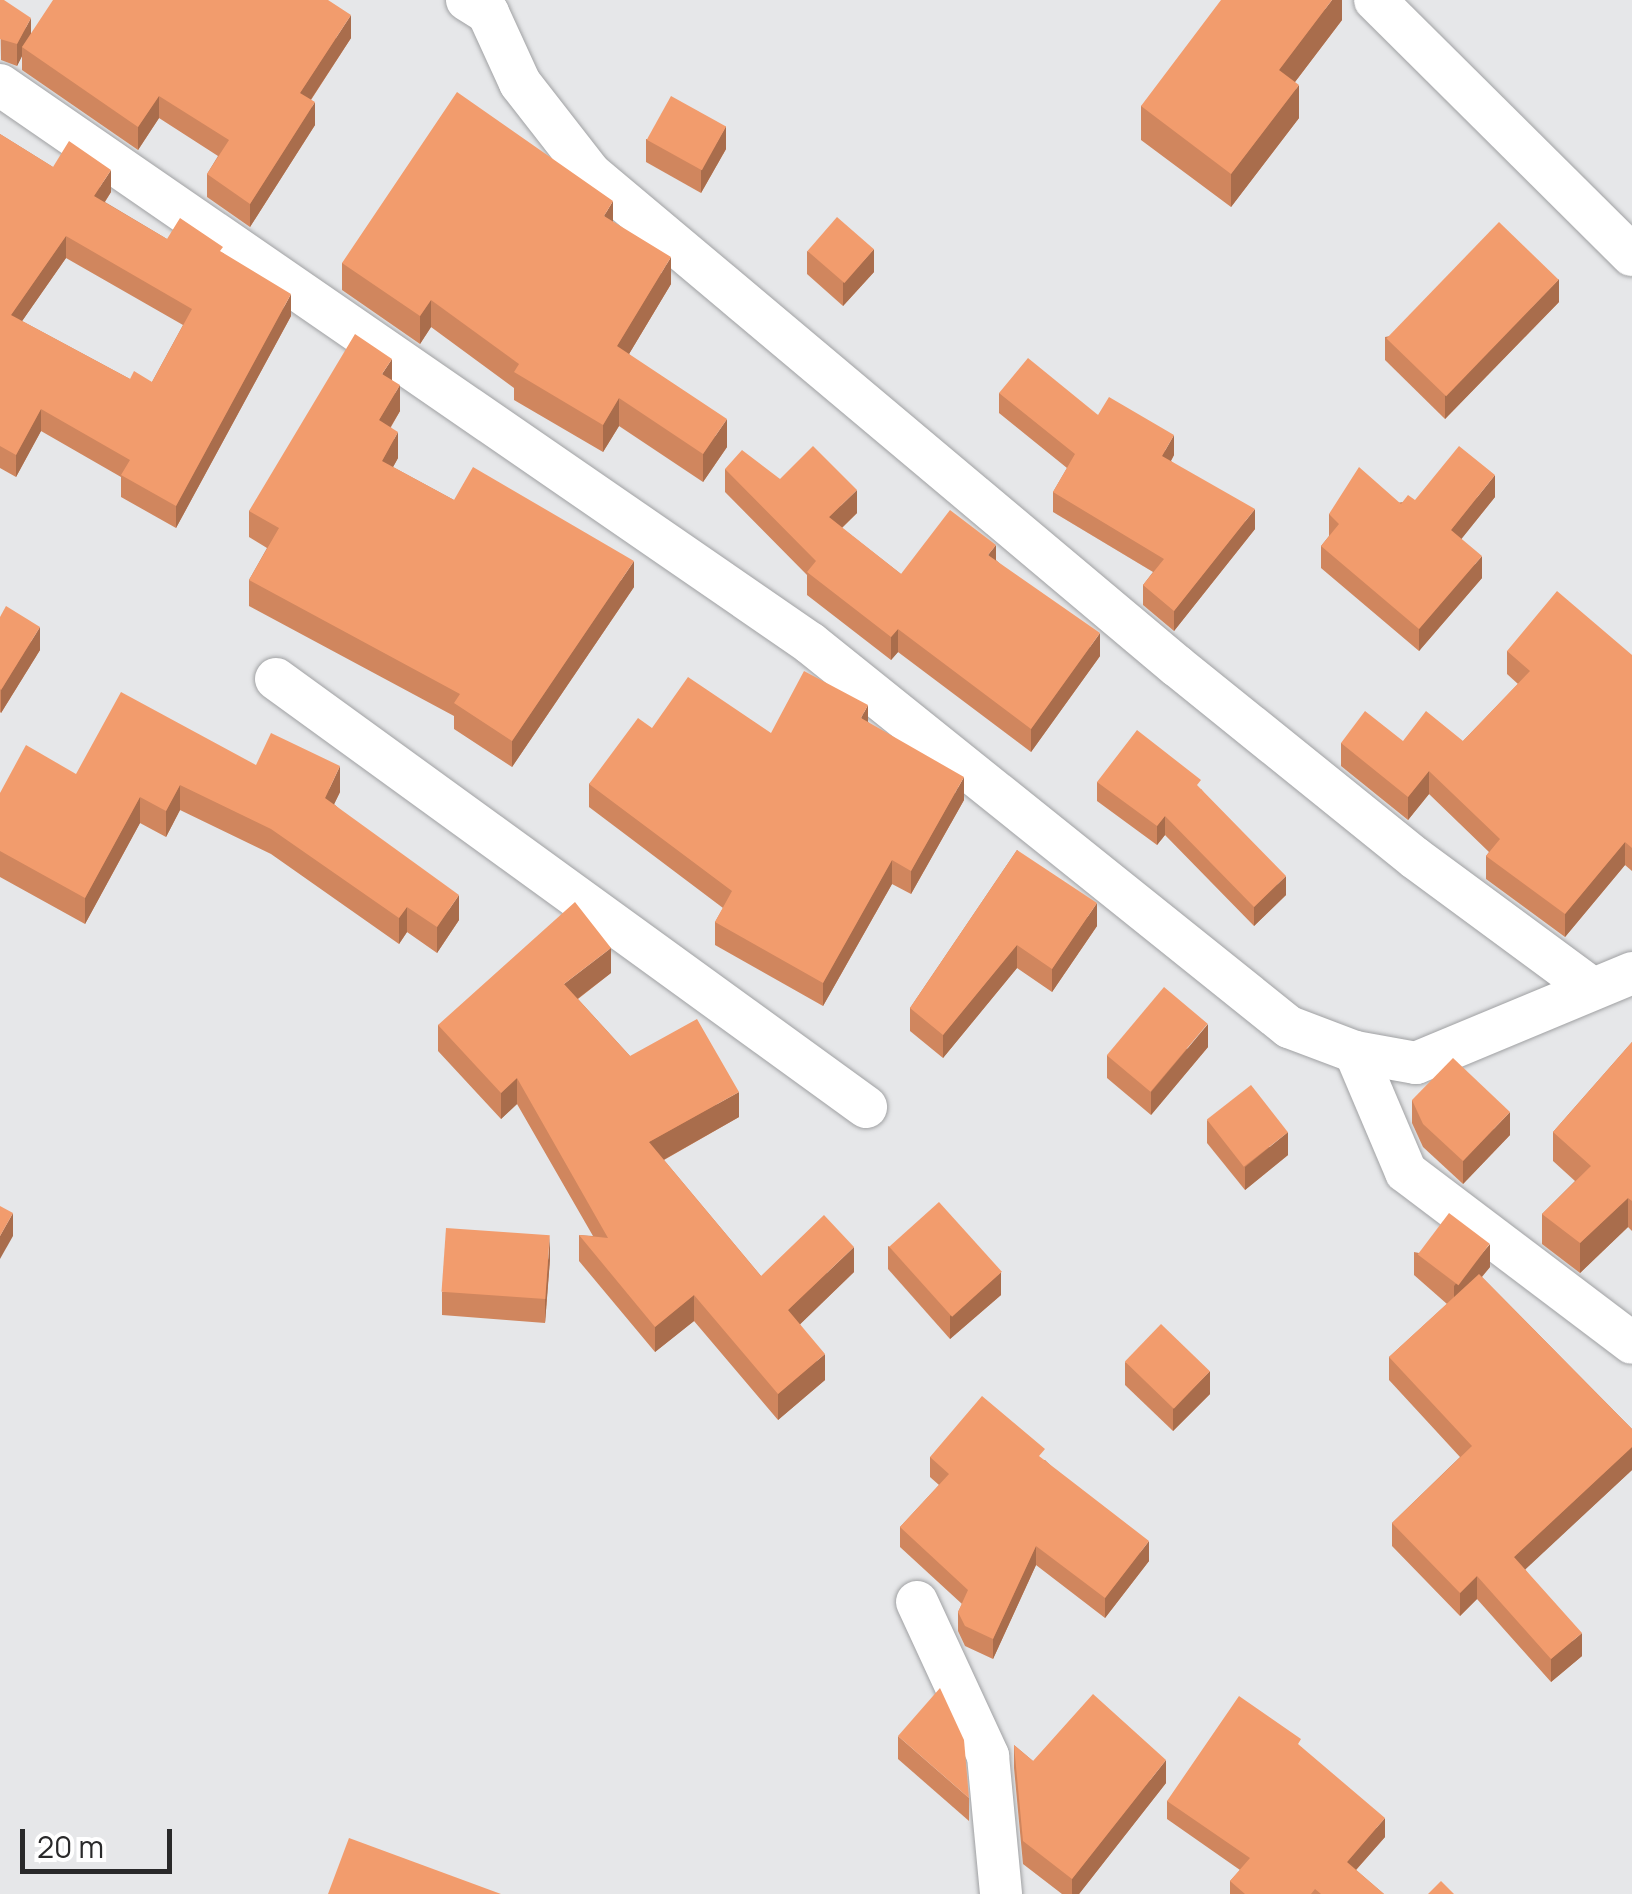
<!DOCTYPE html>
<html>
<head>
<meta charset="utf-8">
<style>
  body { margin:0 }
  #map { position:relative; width:1632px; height:1894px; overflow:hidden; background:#e6e7e9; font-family:Manrope,sans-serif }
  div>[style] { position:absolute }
  .roads { filter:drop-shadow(0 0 2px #a0a1a3) drop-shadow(0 0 2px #a0a1a3) }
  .minor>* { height:42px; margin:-21px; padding:0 21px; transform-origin:21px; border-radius:21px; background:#fff }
  .wall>* { inset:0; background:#d0865e }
  .shaded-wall>* { inset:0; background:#a96d4c }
  .building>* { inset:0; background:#f29c6d; transform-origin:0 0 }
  span { translate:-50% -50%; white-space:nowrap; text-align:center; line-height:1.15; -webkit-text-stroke:9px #fff; paint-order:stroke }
  .scale { position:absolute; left:20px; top:1829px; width:152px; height:45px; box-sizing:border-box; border:5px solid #29292a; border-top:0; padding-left:12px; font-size:30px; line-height:35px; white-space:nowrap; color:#29292a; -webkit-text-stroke:8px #fff; paint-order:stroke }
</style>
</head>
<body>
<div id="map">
  <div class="roads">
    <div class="minor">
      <div style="left:467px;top:0;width:25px;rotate:32deg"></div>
      <div style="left:488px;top:13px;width:77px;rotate:65.4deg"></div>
      <div style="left:520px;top:83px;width:114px;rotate:52.1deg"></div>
      <div style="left:590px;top:173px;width:767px;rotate:40.03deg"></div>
      <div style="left:1177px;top:666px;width:306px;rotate:38.9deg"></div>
      <div style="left:1415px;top:858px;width:217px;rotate:36.4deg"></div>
      <div style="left:1375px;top:0;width:362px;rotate:44.8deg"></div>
      <div style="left:0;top:85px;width:984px;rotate:34.56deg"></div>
      <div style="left:810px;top:643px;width:614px;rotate:38.72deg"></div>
      <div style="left:1289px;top:1027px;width:71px;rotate:20.7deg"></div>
      <div style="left:1355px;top:1052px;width:62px;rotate:10.2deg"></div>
      <div style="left:1416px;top:1063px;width:234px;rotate:-22.6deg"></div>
      <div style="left:276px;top:679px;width:729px;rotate:35.96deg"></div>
      <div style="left:1355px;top:1052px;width:130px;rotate:67deg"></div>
      <div style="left:1406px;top:1172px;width:283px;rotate:37.1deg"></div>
      <div style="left:917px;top:1602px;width:170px;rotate:65.2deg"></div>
      <div style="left:988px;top:1756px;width:139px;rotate:84.6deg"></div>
    </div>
  </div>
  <div class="wall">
    <div style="clip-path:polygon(0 0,31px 34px,351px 38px,311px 100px,315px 125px,250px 227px,207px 197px,207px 174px,218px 156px,159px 118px,138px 150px,22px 70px,22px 56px,17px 66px,1px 60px)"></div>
    <div style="clip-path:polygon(1342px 0,1342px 20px,1295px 82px,1299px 118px,1231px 207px,1141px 140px,1141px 106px)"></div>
    <div style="clip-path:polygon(evenodd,0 134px,53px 167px,111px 192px,105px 202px,167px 239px,223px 253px,291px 316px,176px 528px,121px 497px,121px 477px,41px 431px,16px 477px,0 468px,0 134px,66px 258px,183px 325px,152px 382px,130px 379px,22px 321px,66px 258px)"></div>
    <div style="clip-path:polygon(646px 139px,726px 149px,701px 193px,646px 162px)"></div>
    <div style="clip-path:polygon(613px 222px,671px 284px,629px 354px,727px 447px,703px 482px,619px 426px,603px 452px,514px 400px,514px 388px,431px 327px,420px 344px,342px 290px,342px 263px)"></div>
    <div style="clip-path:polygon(807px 251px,874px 272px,843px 306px,807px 274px)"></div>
    <div style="clip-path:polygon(1559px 302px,1445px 419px,1385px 360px,1385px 337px)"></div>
    <div style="clip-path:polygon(392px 380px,400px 411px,391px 427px,398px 458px,393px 467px,454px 500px,634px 587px,512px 767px,454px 729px,454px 716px,249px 606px,249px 580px,267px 548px,249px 537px,249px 511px)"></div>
    <div style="clip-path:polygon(999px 393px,1098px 415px,1174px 455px,1171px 461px,1255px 529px,1174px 631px,1143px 605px,1143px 585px,1153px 572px,1053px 512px,1053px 492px,1067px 468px,999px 413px)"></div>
    <div style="clip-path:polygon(725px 469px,780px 479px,857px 513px,842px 528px,901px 574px,996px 560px,1100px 656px,1031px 752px,898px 652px,891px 660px,807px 595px,807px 575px,725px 492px)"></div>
    <div style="clip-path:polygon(1495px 497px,1461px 539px,1482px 578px,1419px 651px,1321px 568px,1321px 546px,1329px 536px,1329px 514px,1415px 500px)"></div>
    <div style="clip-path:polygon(0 617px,40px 650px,1px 713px,0 712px)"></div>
    <div style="clip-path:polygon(1507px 651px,1632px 655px,1632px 871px,1625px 865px,1565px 937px,1486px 879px,1486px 856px,1489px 852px,1429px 794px,1408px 820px,1341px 766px,1341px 743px,1463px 741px,1518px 684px,1507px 674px)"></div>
    <div style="clip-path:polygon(868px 722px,964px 800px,911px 894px,892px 884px,823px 1006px,715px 945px,715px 922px,723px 908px,589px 807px,589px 784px,652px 728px,771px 733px)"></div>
    <div style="clip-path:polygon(256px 765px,340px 792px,334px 804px,459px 920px,437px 953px,407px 932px,399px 944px,271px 854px,180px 810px,166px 837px,140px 823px,85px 924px,0 877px,0 793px,76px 774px)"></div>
    <div style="clip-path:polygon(1097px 782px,1201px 789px,1286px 895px,1254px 926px,1165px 835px,1157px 845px,1097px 801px)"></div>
    <div style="clip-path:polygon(1017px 850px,1097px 926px,1052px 992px,1017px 968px,943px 1058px,910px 1031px,910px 1008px)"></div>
    <div style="clip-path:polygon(611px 973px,578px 999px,630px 1056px,739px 1117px,664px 1160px,761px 1276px,854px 1272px,800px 1324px,825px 1380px,778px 1420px,694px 1321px,655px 1352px,579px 1261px,579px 1235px,593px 1236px,517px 1104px,501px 1119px,438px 1051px,438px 1025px)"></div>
    <div style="clip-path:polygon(1632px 1042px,1632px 1231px,1628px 1227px,1580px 1273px,1542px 1244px,1542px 1214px,1575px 1181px,1553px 1161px,1553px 1132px)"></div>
    <div style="clip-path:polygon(1208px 1047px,1151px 1115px,1107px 1078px,1107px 1055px)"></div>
    <div style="clip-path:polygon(1412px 1100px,1510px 1135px,1463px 1184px,1423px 1147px,1412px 1123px)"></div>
    <div style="clip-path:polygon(1207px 1120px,1288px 1155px,1245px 1190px,1207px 1143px)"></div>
    <div style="clip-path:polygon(888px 1246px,1001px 1295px,950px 1339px,888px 1269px)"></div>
    <div style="clip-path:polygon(1414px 1252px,1490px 1267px,1482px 1277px,1632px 1429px,1632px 1470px,1525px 1569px,1582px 1656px,1551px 1682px,1477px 1599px,1460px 1616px,1392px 1546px,1392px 1523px,1460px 1457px,1389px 1380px,1389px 1357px,1447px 1304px,1414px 1275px)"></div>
    <div style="clip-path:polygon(550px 1259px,545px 1323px,442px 1315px,442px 1292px)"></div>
    <div style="clip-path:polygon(1125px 1362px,1210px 1394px,1173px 1431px,1125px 1385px)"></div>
    <div style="clip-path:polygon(930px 1457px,1045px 1460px,1149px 1561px,1105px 1618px,1036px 1565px,993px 1659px,965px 1646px,958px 1631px,958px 1612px,962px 1604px,900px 1547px,900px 1527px,939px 1485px,930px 1477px)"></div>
    <div style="clip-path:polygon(898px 1736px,969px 1798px,969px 1821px,898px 1759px)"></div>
    <div style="clip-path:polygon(1014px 1745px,1033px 1761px,1166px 1783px,1079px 1894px,1062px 1894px,1023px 1864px,1014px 1768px)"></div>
    <div style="clip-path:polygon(1301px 1747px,1385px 1837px,1356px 1870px,1384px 1894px,1230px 1894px,1230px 1881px,1240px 1870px,1167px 1819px,1167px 1801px)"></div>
  </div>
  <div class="shaded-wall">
    <div style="clip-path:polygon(1332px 0,1342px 0,1342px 20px,1279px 103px,1279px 70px)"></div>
    <div style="clip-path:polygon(351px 15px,351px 38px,300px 116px,300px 93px)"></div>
    <div style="clip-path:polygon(31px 18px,31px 40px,22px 47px,22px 56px,17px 66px,17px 44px)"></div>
    <div style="clip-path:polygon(1299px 85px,1299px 118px,1231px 207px,1231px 174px)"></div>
    <div style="clip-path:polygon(159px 96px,159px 118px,138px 150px,138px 127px)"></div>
    <div style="clip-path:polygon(315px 102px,315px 125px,250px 227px,250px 204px)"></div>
    <div style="clip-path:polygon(726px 126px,726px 149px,701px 193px,701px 170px)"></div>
    <div style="clip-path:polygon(111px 170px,111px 192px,94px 218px,94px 196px)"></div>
    <div style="clip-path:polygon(613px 201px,613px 228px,604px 216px)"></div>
    <div style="clip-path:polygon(66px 236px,66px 258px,11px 337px,11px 315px)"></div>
    <div style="clip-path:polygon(874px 249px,874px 272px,843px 306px,843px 283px)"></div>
    <div style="clip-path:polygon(671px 257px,671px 284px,617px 374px,617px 346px)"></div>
    <div style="clip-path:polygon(1559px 279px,1559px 302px,1445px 419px,1445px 396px)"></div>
    <div style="clip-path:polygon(291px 294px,291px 316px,176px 528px,176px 506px)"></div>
    <div style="clip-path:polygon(431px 300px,431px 327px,420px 344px,420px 316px)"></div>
    <div style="clip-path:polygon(392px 359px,392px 385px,382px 374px)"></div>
    <div style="clip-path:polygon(400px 385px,400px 411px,379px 446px,379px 420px)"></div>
    <div style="clip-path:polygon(619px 398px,619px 426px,603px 452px,603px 425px)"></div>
    <div style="clip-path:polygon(41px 409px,41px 431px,16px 477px,16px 455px)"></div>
    <div style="clip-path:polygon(727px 419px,727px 447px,703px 482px,703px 454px)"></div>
    <div style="clip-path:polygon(398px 432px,398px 458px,382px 487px,382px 461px)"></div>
    <div style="clip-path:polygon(1174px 435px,1174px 455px,1162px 477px,1162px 456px)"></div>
    <div style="clip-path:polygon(1495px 475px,1495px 497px,1451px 552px,1451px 530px)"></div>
    <div style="clip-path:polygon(857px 490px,857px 513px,829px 540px,829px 517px)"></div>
    <div style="clip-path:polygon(1255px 509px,1255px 529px,1174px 631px,1174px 611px)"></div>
    <div style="clip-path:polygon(996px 545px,996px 568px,988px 555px)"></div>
    <div style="clip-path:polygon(1482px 556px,1482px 578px,1419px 651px,1419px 629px)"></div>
    <div style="clip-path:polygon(634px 561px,634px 587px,512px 767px,512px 741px)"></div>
    <div style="clip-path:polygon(40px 627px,40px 650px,1px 713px,1px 690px)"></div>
    <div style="clip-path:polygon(898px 629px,898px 652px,891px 660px,891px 637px)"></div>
    <div style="clip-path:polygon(1100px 633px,1100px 656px,1031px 752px,1031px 729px)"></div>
    <div style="clip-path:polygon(868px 705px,868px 728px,861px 718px)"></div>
    <div style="clip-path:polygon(340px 766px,340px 792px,325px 823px,325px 798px)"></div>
    <div style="clip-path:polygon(1429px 771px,1429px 794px,1408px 820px,1408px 797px)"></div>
    <div style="clip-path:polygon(964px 777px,964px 800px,911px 894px,911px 871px)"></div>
    <div style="clip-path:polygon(180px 785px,180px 810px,166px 837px,166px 811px)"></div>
    <div style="clip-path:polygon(140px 797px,140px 823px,85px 924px,85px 898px)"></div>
    <div style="clip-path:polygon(1165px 816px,1165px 835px,1157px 845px,1157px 826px)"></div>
    <div style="clip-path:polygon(1625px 842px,1625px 865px,1565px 937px,1565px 914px)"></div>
    <div style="clip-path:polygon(892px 860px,892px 884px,823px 1006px,823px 983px)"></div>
    <div style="clip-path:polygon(1286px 876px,1286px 895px,1254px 926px,1254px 907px)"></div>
    <div style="clip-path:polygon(459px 895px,459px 920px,437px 953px,437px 927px)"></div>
    <div style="clip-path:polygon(1097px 903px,1097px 926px,1052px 992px,1052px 969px)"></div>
    <div style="clip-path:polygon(407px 907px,407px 932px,399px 944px,399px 918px)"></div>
    <div style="clip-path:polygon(1017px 945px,1017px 968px,943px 1058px,943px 1035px)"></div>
    <div style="clip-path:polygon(611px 948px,611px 973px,564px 1009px,564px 984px)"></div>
    <div style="clip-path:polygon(1208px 1024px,1208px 1047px,1151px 1115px,1151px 1092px)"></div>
    <div style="clip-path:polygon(517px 1078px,517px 1104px,501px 1119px,501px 1093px)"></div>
    <div style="clip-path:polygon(739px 1092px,739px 1117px,649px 1168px,649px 1142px)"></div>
    <div style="clip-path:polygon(1510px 1112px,1510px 1135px,1463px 1184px,1463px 1161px)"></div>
    <div style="clip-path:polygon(1288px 1132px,1288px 1155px,1245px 1190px,1245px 1167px)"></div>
    <div style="clip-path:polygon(1628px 1198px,1628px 1227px,1580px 1273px,1580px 1243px)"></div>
    <div style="clip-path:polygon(13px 1213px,13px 1236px,0 1259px,0 1236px)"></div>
    <div style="clip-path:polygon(550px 1236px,550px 1259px,545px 1323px,545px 1300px)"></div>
    <div style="clip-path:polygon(1490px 1244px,1490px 1267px,1454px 1309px,1454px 1286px)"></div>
    <div style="clip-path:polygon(854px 1247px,854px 1272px,788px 1336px,788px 1310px)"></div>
    <div style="clip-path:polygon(1001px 1272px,1001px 1295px,950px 1339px,950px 1316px)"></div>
    <div style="clip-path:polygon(694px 1295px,694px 1321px,655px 1352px,655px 1327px)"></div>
    <div style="clip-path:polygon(825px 1354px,825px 1380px,778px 1420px,778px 1394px)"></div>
    <div style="clip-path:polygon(1210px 1371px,1210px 1394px,1173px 1431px,1173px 1408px)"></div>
    <div style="clip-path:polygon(1632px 1447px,1632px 1470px,1514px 1580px,1514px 1557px)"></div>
    <div style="clip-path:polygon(1149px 1541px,1149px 1561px,1105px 1618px,1105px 1598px)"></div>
    <div style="clip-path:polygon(1036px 1546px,1036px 1565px,993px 1659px,993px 1639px)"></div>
    <div style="clip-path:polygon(1477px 1576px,1477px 1599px,1460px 1616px,1460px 1593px)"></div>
    <div style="clip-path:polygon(1582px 1633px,1582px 1656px,1551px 1682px,1551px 1659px)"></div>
    <div style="clip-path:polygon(1166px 1760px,1166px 1783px,1079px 1894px,1072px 1894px,1072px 1879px)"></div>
    <div style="clip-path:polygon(1385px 1818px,1385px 1837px,1347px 1880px,1347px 1862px)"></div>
  </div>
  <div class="building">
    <div style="clip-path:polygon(0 0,4px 0,31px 18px,17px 44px,0 39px)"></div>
    <div style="clip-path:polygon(53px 0,328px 0,351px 15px,300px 93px,315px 102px,250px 204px,207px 174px,229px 140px,159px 96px,138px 127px,22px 47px)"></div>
    <div style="clip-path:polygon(1221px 0,1332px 0,1279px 70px,1299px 85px,1231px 174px,1141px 106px)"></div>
    <div style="clip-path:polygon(457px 92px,613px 201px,604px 216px,671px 257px,617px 346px,727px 419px,703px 454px,619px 398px,603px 425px,514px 372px,519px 364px,431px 300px,420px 316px,342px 263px)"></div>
    <div style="left:671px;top:96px;width:63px;height:50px;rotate:29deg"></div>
    <div style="clip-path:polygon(evenodd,0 134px,53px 167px,69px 141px,111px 170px,94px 196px,167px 239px,180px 218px,223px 247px,220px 251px,291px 294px,176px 506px,121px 475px,130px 460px,41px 409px,16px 455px,0 446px,0 134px,66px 236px,192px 309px,152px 382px,134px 371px,130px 379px,11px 315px,66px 236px)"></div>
    <div style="left:837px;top:217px;width:49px;height:45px;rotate:41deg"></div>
    <div style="left:1499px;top:222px;width:83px;height:162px;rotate:44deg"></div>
    <div style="clip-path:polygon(355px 334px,392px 359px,382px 374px,400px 385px,379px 420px,398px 432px,382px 461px,454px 500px,473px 467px,634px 561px,512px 741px,454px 703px,460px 694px,249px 580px,279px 528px,249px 511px)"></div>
    <div style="clip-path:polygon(1028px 358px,1098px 415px,1109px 397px,1174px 435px,1162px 456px,1255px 509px,1174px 611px,1143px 585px,1164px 559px,1053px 492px,1075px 454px,999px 393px)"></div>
    <div style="clip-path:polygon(813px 446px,857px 490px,829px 517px,901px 574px,950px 510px,996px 545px,988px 555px,1100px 633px,1031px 729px,898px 629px,891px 637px,807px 572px,816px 561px,725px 469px,742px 450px,780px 479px)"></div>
    <div style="clip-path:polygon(1459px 446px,1495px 475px,1451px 530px,1482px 556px,1419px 629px,1321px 546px,1339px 524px,1329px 514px,1359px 467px,1401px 504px,1408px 495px,1415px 500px)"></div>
    <div style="clip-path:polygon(1557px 591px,1632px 655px,1632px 848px,1625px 842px,1565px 914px,1486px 856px,1500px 839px,1429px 771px,1408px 797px,1341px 743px,1365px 711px,1403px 741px,1426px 711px,1463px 741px,1530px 671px,1507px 651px)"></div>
    <div style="clip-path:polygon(6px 606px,40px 627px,1px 690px,0 689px,0 617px)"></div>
    <div style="clip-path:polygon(804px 671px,868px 705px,861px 718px,964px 777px,911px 871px,892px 860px,823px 983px,715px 922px,732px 891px,589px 784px,638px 718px,652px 728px,688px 677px,771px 733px)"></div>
    <div style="clip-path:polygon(121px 692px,256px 765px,271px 733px,340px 766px,325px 798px,459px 895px,437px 927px,407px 907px,399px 918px,271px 829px,180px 785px,166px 811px,140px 797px,85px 898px,0 851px,0 793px,26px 745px,76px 774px)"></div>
    <div style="clip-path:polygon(1137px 730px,1201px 780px,1197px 785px,1286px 876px,1254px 907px,1165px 816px,1157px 826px,1097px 782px)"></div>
    <div style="clip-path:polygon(1017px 850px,1097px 903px,1052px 969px,1017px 945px,943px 1035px,910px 1008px)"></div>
    <div style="clip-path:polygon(575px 902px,611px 948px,564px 984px,630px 1056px,697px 1019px,739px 1092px,649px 1142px,761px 1276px,824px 1215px,854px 1247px,788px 1310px,825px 1354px,778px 1394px,694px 1295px,655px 1327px,579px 1235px,608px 1238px,517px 1078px,501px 1093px,438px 1025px)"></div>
    <div style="left:1164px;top:987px;width:57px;height:89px;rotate:40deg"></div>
    <div style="clip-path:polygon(1632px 1042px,1632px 1201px,1628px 1198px,1580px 1243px,1542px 1214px,1591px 1166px,1553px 1132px)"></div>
    <div style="clip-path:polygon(1453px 1058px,1510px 1112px,1463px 1161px,1423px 1124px,1412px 1100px)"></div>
    <div style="left:1251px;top:1085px;width:60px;height:56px;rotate:52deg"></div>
    <div style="left:939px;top:1202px;width:94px;height:67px;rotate:48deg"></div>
    <div style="clip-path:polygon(0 1206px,13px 1213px,0 1236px)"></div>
    <div style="left:1449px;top:1213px;width:51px;height:52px;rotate:37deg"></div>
    <div style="left:446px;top:1228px;width:104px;height:64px;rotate:4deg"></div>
    <div style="clip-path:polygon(1479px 1274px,1632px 1429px,1632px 1447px,1514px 1557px,1582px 1633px,1551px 1659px,1477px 1576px,1460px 1593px,1392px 1523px,1472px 1446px,1389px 1357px)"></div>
    <div style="left:1161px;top:1324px;width:68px;height:52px;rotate:44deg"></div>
    <div style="clip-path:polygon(982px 1396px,1045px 1449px,1039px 1456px,1149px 1541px,1105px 1598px,1036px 1546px,993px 1639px,965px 1626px,958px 1612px,968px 1590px,900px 1527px,949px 1474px,930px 1457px)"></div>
    <div style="clip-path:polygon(940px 1688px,964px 1740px,969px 1798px,898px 1736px)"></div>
    <div style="clip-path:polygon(1093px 1694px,1166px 1760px,1072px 1879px,1023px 1841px,1014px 1745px,1033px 1761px)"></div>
    <div style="clip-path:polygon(1239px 1696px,1301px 1739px,1298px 1744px,1385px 1818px,1347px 1862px,1384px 1894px,1321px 1894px,1315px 1889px,1311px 1894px,1245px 1894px,1230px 1881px,1250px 1858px,1167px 1801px)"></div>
    <div style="clip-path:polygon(349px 1838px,501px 1894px,328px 1894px)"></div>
    <div style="clip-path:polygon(1441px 1881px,1454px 1894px,1428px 1894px)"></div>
  </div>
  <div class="scale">20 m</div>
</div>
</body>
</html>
